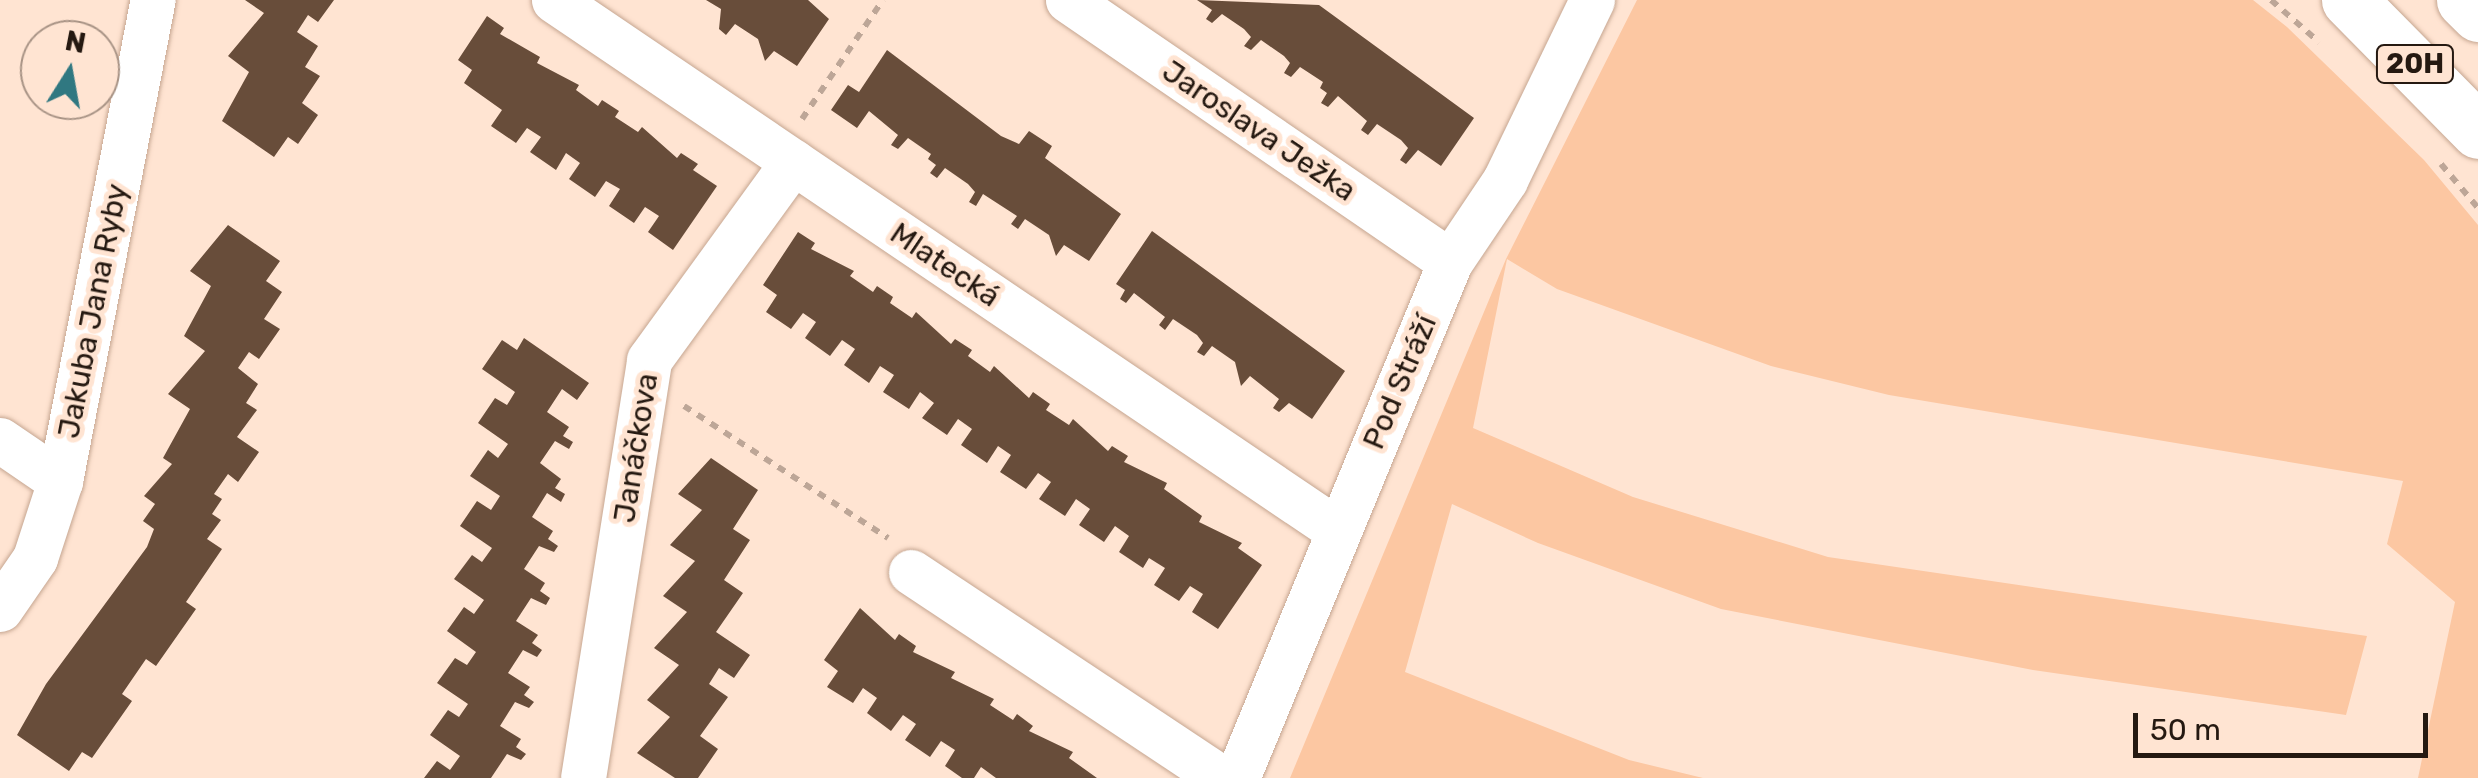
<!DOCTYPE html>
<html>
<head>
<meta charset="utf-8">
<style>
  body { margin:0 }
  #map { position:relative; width:2478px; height:778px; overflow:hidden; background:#ffe4d2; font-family:Rubik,sans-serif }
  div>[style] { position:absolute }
  .green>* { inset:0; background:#fcc7a2 }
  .building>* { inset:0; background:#684d3a }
  .path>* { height:6px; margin-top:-3px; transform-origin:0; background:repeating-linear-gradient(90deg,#bda697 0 8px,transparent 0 16px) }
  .roads { filter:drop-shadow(0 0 2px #c6a691) drop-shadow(0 0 2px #c6a691) }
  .minor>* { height:45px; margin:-22.5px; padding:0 22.5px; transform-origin:22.5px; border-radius:22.5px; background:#fff }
  .primary>* { height:55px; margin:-27.5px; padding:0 27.5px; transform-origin:27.5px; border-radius:27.5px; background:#fff }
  span { translate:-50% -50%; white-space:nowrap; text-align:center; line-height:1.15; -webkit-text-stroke:10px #ffe4d2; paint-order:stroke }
  .shield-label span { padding:2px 8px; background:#ffe4d2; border:2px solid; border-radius:8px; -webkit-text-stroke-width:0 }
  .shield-label { font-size:28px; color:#251911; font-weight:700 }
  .street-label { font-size:30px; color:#251911 }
  .north { position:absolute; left:20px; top:20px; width:100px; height:100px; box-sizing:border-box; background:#ffe4d2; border:2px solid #a89385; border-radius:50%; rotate:11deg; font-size:28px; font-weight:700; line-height:40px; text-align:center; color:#251911 }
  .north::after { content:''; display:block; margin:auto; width:35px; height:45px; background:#307881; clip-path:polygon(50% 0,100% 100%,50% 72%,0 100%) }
  .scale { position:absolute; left:2133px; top:713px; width:295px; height:45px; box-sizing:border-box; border:5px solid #251911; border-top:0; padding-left:12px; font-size:30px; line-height:35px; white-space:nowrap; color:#251911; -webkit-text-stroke:8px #ffe4d2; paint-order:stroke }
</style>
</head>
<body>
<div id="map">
  <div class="green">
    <div style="clip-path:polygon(1637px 0,2253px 0,2287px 27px,2424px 160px,2478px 225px,2478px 778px,2418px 778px,2455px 602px,2387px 544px,2403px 481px,1889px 395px,1771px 366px,1557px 289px,1507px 259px,1473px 428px,1633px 497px,1828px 557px,2367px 636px,2346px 715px,2033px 670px,1721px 609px,1538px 543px,1452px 504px,1405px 672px,1629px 760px,1703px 778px,1290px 778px,1506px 259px)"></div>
  </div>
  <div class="building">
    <div style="clip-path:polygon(245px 0,334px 0,318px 22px,308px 15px,297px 32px,318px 46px,305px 67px,320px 76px,302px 103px,318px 115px,298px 144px,288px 137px,274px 157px,222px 121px,249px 72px,228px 56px,264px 13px)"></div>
    <div style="clip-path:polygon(706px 0,808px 0,829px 19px,797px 66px,774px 51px,765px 61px,758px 39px,735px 24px,726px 35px,719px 29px,721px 9px)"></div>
    <div style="clip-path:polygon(1197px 0,1319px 5px,1474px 118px,1441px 166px,1418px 150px,1406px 164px,1400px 160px,1408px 148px,1401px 140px,1377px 124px,1368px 135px,1361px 130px,1367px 121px,1338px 96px,1328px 107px,1321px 103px,1327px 93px,1320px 88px,1323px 82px,1300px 67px,1291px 77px,1284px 73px,1290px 63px,1284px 56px,1261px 40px,1251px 50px,1244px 46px,1251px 37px,1244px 29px,1222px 14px,1212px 23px,1206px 19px,1212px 10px)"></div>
    <div style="clip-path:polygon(487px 16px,504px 28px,500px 34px,540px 57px,537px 63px,579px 85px,576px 90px,598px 106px,602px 100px,619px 111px,615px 117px,638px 132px,642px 127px,677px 158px,681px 153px,698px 164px,693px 170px,717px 186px,673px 250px,648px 232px,659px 216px,645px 207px,634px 223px,609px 206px,620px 189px,606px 181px,595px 197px,569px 179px,580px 163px,566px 153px,556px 170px,530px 152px,541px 137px,527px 128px,516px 143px,491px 126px,502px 110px,464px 83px,472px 70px,458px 60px)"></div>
    <div style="clip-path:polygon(887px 50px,1001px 136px,1019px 144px,1029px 131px,1052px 146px,1045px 158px,1121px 214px,1089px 261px,1064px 245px,1056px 256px,1049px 235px,1025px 219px,1018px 229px,1011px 224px,1017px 216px,983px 194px,976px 206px,969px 202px,975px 192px,968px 184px,945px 168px,937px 178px,930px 173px,936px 165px,928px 159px,931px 154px,908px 138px,898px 149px,891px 145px,898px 135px,869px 111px,857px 128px,831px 110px,848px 85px,859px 92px)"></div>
    <div style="clip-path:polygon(228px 225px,280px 261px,266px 281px,282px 292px,264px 319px,280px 329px,259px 359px,249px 352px,238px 368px,258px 384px,246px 403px,257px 410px,237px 437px,259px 452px,238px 482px,228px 474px,214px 494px,222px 499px,212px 514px,221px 520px,207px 539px,222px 549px,186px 602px,196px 609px,156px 666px,146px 659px,122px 694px,132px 701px,92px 758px,82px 752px,69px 771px,17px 735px,46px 684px,147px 547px,154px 529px,143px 521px,155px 504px,144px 496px,172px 464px,163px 458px,190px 409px,168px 394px,205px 351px,184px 336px,211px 286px,190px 271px)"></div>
    <div style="clip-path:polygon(1152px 231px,1345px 371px,1312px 419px,1289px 403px,1279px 412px,1273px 408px,1279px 399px,1250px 376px,1241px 386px,1235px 362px,1212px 346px,1204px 356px,1197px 352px,1203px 343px,1197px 335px,1173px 319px,1165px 330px,1159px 325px,1165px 317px,1134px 293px,1126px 303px,1120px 299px,1125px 290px,1116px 284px)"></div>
    <div style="clip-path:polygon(798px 232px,815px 243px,811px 249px,854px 271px,850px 276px,873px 292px,877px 286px,893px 297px,890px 303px,912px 318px,916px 312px,951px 344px,955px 339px,972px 350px,968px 356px,990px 372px,994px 366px,1029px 398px,1033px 392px,1050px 404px,1046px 410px,1069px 425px,1073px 419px,1108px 451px,1112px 446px,1128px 456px,1124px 462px,1167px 483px,1164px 489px,1202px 516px,1199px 522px,1242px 543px,1238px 548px,1262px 565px,1218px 629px,1192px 612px,1203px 594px,1190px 586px,1179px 601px,1154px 585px,1165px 568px,1149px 558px,1143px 568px,1119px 552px,1129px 536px,1115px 526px,1104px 542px,1079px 525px,1090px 509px,1076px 499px,1065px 516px,1039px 499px,1051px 482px,1038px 473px,1026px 489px,1000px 472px,1011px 455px,998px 446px,987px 463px,961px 445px,972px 429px,958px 419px,947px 435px,922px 418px,934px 403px,920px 392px,909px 409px,883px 392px,894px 375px,880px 366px,869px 383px,844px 365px,855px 349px,842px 340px,830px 356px,805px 338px,816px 322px,803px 313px,791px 329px,766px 312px,777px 295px,763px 285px)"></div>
    <div style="clip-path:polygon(524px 338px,589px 383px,577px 400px,562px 389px,547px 412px,569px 427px,563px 436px,573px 442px,569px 449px,555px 441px,540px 463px,561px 479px,555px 488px,565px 494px,561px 502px,547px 493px,532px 517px,553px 531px,548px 539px,558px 546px,554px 552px,539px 546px,524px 569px,545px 583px,540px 591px,550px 598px,546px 605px,531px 598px,516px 621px,538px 635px,532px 643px,542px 650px,537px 657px,523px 650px,508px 673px,530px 687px,524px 695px,534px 702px,529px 708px,515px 702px,500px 726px,521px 739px,516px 747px,526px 754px,521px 760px,507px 754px,491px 778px,424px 778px,437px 761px,450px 770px,460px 756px,430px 735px,448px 710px,459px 717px,468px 704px,437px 683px,455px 658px,467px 665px,476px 652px,447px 631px,464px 607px,474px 614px,484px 600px,454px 579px,472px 555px,482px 562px,492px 548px,460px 526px,477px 501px,491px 510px,500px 496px,470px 476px,488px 450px,498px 458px,508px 444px,478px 423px,495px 398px,507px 405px,515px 392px,482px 369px,502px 340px,517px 350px)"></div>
    <div style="clip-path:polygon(711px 458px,758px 490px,733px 529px,750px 540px,724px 580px,743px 593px,716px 632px,750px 655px,734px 678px,719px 668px,709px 684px,728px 697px,700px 736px,718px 749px,698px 778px,675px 778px,637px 753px,670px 717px,647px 700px,679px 665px,654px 648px,687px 612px,663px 596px,695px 561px,670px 545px,702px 510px,678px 494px)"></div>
    <div style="clip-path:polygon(860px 608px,895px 640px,899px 634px,916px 646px,913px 652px,955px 672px,951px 678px,994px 699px,990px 705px,1013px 720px,1017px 714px,1033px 726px,1029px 731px,1073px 752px,1069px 758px,1097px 778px,996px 778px,981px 767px,974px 778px,962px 778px,945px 766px,955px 750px,941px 741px,930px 757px,905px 740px,916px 724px,903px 715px,891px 731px,867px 713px,877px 698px,863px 688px,853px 703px,827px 687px,838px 671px,824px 660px)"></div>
  </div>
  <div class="path">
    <div style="left:2271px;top:0;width:64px;rotate:41.2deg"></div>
    <div style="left:802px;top:119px;width:144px;rotate:-55.8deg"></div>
    <div style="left:2441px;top:164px;width:57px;rotate:49.9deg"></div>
    <div style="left:684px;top:406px;width:243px;rotate:32.9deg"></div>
  </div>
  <div class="roads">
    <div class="minor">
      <div style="left:554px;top:0;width:946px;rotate:34.09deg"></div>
      <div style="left:1068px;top:0;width:463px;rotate:34.4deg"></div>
      <div style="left:0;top:440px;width:73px;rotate:34.3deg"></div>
      <div style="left:911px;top:572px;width:372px;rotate:33.6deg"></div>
      <div style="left:0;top:609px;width:62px;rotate:-55.5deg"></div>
      <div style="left:35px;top:558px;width:81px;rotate:-72deg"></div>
      <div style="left:60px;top:481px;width:490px;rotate:-79.1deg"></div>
      <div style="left:583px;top:778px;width:423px;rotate:-81deg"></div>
      <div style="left:649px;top:360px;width:245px;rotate:-54deg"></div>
      <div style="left:1237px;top:778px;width:558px;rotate:-67.57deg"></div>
      <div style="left:1450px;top:262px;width:99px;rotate:-56.1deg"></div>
      <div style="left:1505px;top:180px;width:200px;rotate:-64.2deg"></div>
    </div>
    <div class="primary">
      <div style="left:2349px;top:0;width:184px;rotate:45.4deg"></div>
      <div style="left:2464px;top:0;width:20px;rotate:45deg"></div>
    </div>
  </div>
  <div class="shield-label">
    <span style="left:2415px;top:64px">20H</span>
  </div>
  <div class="street-label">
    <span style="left:1259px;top:131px;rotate:34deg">Jaroslava Ježka</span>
    <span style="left:945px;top:265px;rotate:34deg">Mlatecká</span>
    <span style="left:93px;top:311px;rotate:-79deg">Jakuba Jana Ryby</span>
    <span style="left:1400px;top:382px;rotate:-67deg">Pod Stráží</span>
    <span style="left:636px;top:448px;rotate:-81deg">Janáčkova</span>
  </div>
  <div class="north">N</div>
  <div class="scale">50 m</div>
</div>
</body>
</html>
